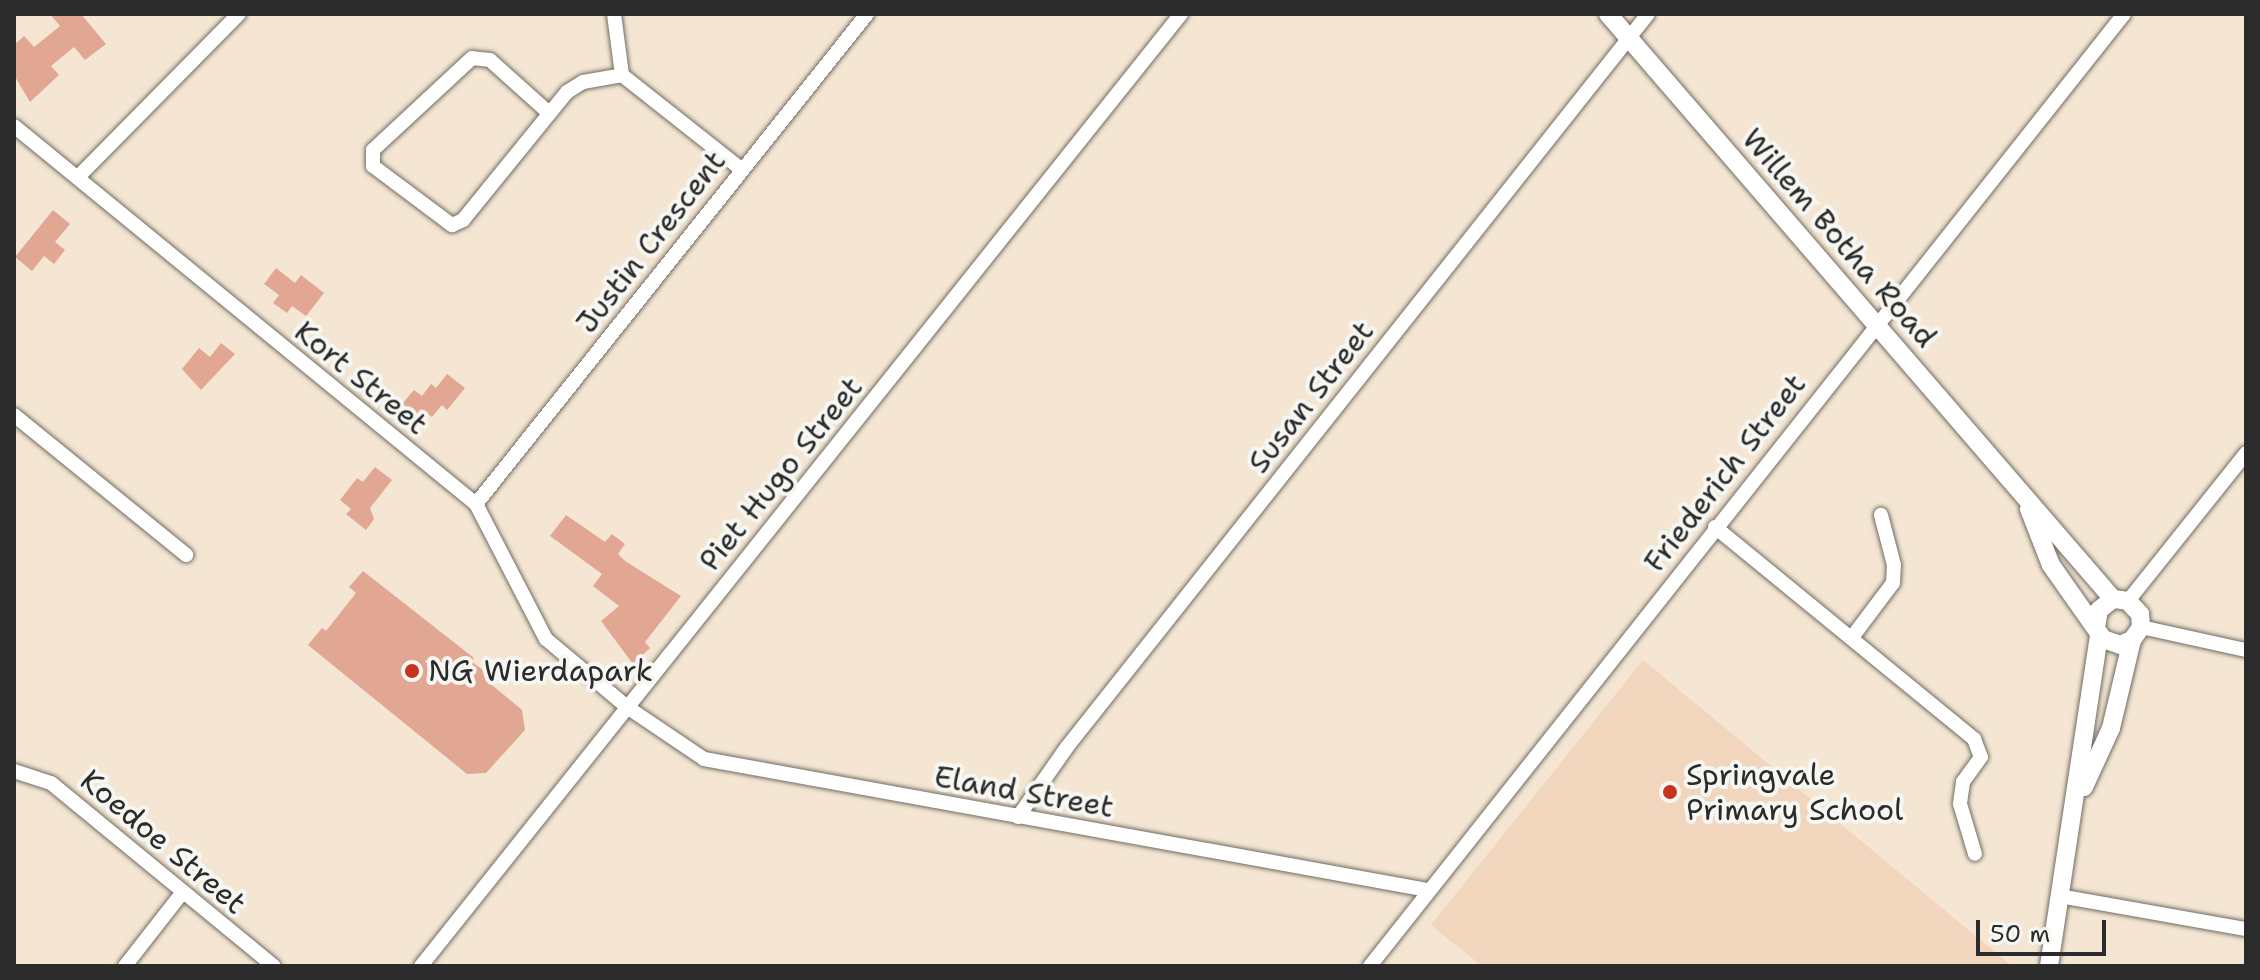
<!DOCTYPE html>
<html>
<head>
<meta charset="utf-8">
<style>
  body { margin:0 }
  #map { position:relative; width:2260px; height:980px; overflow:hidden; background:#f4e6d2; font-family:"Shantell Sans",sans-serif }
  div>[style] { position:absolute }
  .built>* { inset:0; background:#f1d5bd }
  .building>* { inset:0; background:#e1a793 }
  .roads { filter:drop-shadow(0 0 2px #716c65) drop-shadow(0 0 2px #716c65) }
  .minor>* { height:14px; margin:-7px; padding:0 7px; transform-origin:7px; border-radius:7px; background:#fff }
  .tertiary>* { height:18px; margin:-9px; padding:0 9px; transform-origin:9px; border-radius:9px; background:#fff }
  .dots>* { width:22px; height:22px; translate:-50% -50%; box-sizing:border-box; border:4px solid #f6f6f2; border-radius:50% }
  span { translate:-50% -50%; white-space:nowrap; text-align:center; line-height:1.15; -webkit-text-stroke:8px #f6f6f2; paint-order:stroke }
  .street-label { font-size:30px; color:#2b2b2b }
  .poi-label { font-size:30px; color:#2b2b2b }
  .left { translate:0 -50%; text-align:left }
  .frame { position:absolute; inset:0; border:16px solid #2b2b2b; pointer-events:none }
  .scale { position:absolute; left:1976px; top:920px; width:130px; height:36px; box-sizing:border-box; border:4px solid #2b2b2b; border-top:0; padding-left:10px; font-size:24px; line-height:28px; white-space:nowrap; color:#2b2b2b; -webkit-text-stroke:6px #f6f6f2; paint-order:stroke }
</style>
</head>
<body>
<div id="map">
  <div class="built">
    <div style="clip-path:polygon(1643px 660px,2012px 966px,1482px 966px,1431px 925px)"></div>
  </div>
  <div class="building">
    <div style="clip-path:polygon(50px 14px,81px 14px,106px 44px,85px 60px,74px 47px,51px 66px,59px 75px,30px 102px,14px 75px,14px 45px,24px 36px,34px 47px,60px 26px)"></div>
    <div style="clip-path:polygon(53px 210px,70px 224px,55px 242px,65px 250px,54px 264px,44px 256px,32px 271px,15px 257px)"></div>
    <div style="clip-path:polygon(276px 268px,295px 283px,301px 275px,324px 293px,306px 316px,292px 306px,287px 313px,273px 303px,279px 295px,264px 284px)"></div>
    <div style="clip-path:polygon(221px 343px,235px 354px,201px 390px,182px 369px,199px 348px,210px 357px)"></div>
    <div style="clip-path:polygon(447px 374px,465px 388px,447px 410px,442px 405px,432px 417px,421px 409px,416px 415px,402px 404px,414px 390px,422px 396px,431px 384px,436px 388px)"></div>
    <div style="clip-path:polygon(375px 467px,392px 480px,370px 508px,374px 519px,366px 530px,346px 514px,351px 509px,340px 500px,357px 478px,363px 482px)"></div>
    <div style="clip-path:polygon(566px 515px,605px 542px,612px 534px,625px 544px,618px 554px,625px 561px,681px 596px,645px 642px,650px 648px,633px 664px,601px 621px,619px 606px,593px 586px,602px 574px,550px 536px)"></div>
    <div style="clip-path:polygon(363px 571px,474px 658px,471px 661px,496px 680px,492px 685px,522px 710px,525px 730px,486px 773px,467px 774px,308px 645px,322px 628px,326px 631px,356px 593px,349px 587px)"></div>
  </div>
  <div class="roads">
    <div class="minor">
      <div style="left:614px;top:14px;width:62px;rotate:82.5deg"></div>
      <div style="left:622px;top:75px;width:152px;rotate:38.3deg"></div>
      <div style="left:549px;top:113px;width:79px;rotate:-138.1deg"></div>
      <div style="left:490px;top:60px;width:18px;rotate:-174deg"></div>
      <div style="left:472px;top:58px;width:135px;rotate:137.1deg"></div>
      <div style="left:373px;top:150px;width:16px;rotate:90deg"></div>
      <div style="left:373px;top:166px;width:99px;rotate:36.8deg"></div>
      <div style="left:452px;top:225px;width:12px;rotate:-24deg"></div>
      <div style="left:463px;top:220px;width:165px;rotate:-50.9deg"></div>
      <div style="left:567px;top:92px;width:19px;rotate:-32deg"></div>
      <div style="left:583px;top:82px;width:40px;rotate:-10deg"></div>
      <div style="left:14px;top:126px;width:597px;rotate:39.29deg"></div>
      <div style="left:476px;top:504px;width:152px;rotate:62.6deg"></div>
      <div style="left:546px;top:639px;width:106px;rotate:40deg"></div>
      <div style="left:627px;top:707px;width:93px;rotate:34deg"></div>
      <div style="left:704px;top:759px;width:736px;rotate:10.26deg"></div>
      <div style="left:78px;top:177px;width:229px;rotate:-45.4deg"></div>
      <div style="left:14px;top:415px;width:222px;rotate:39.1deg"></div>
      <div style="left:476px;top:504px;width:627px;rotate:-51.41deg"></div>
      <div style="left:1715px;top:527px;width:335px;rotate:39.3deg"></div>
      <div style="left:1974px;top:739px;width:19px;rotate:69deg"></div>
      <div style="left:1981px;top:757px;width:31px;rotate:126deg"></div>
      <div style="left:1963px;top:782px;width:22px;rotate:98deg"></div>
      <div style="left:1960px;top:804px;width:52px;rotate:73.3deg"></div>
      <div style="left:2128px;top:601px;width:189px;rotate:-51.4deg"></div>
      <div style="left:2141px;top:627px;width:107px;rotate:12.4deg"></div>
      <div style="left:1853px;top:636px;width:66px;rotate:-53deg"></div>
      <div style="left:1893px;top:583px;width:18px;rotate:-87deg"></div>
      <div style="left:1894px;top:565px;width:52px;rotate:-104.6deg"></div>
      <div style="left:14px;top:771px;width:39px;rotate:18deg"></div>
      <div style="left:51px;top:783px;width:288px;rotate:39.4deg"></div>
      <div style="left:1018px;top:817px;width:85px;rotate:-55deg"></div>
      <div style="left:1067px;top:747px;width:935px;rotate:-51.6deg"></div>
      <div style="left:2060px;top:896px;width:189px;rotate:10.1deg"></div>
      <div style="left:125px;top:966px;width:93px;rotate:-52deg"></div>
      <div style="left:421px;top:966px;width:1218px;rotate:-51.4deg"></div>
      <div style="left:1370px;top:966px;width:1214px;rotate:-51.62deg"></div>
    </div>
    <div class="tertiary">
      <div style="left:1608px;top:14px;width:773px;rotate:49.2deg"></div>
      <div style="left:2029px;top:509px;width:60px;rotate:68.6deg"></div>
      <div style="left:2051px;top:565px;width:90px;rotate:54.9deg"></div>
      <div style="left:2103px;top:639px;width:18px;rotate:19deg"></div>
      <div style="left:2120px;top:645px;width:13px;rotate:-23deg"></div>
      <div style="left:2132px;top:640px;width:16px;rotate:-55deg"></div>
      <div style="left:2141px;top:627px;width:13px;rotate:-94deg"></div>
      <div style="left:2140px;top:614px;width:18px;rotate:-133deg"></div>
      <div style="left:2128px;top:601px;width:15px;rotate:-172deg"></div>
      <div style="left:2113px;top:599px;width:18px;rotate:142deg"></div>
      <div style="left:2099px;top:610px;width:17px;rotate:100deg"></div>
      <div style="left:2084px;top:787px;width:65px;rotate:-65.4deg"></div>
      <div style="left:2111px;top:728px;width:90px;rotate:-76.6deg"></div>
      <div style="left:2049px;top:966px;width:336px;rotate:-81.4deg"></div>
    </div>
  </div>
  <div class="dots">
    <div style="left:412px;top:671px;background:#c8321e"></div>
    <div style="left:1670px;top:792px;background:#c8321e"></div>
  </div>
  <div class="street-label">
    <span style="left:1839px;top:238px;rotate:49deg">Willem Botha Road</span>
    <span style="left:651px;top:242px;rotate:-52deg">Justin Crescent</span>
    <span style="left:361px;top:378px;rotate:39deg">Kort Street</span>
    <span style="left:1311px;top:397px;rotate:-52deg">Susan Street</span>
    <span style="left:1725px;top:473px;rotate:-52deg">Friederich Street</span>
    <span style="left:781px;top:474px;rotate:-51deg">Piet Hugo Street</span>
    <span style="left:1024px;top:792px;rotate:10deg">Eland Street</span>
    <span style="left:163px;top:842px;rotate:40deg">Koedoe Street</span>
  </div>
  <div class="poi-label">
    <span class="left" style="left:428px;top:671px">NG Wierdapark</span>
    <span class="left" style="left:1686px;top:792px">Springvale<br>Primary School</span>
  </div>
  <div class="frame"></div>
  <div class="scale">50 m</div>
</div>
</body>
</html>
